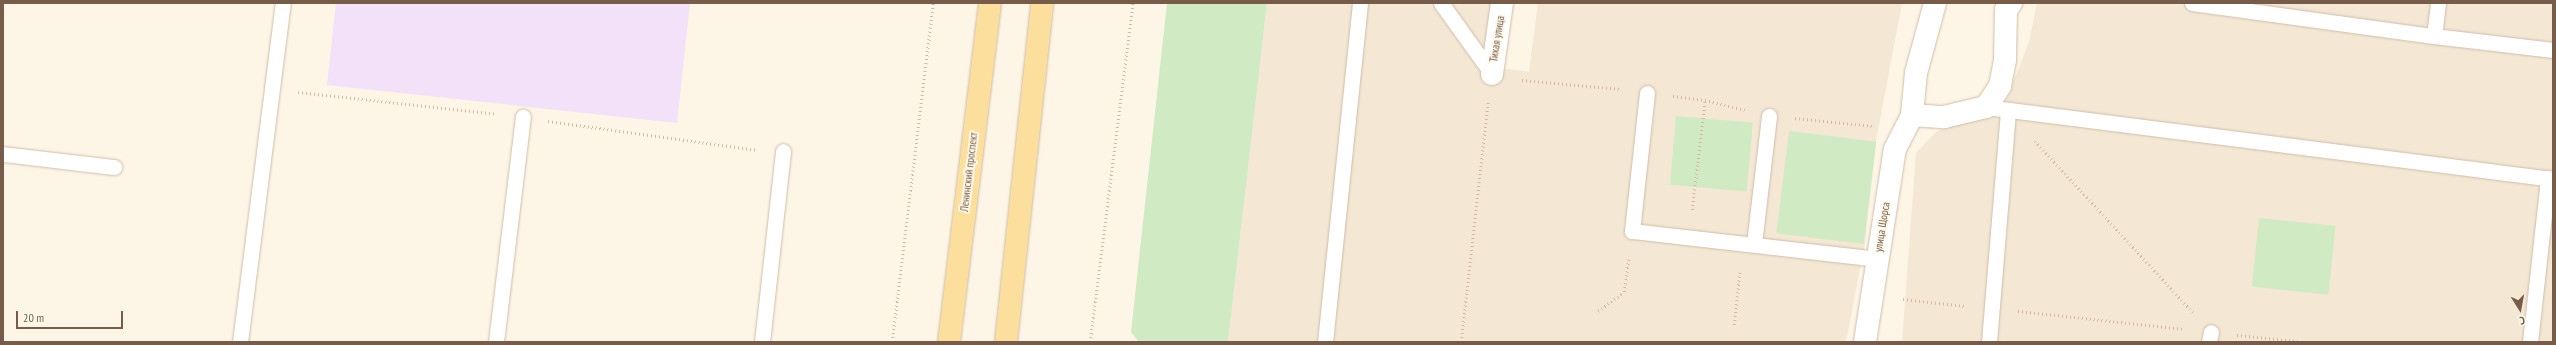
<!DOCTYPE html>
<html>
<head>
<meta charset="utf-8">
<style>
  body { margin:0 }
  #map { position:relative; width:2556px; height:345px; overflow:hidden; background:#fdf5e5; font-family:"PT Sans Narrow",sans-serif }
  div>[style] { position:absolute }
  .residential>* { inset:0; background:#f4e7d3 }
  .education>* { inset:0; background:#f2e1f9 }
  .green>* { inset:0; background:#d0ebc3; transform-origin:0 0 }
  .path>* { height:2.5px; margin-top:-1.25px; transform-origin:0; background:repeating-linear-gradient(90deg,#d7b99f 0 1px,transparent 0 4px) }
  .roads { filter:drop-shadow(0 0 1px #cebdab) drop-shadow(0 0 1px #cebdab) }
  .lane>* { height:15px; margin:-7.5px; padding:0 7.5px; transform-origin:7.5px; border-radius:7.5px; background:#fff }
  .street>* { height:22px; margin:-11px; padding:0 11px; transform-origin:11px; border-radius:11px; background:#fff }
  .primary>* { height:22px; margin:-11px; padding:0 11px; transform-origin:11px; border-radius:11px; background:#fcdf9c }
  span { translate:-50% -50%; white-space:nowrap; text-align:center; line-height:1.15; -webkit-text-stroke:3.5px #fff9eb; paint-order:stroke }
  .street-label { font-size:11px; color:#765c49 }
  .frame { position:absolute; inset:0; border:4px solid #765c49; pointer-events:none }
  .north { position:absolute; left:2500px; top:289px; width:40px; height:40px; -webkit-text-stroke:3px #fff9eb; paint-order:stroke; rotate:169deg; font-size:11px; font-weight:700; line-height:16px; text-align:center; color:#765c49 }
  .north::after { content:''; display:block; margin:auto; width:14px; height:18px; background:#765c49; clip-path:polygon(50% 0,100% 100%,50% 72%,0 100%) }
  .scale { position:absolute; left:16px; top:311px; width:107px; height:18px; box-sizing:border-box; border:2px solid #765c49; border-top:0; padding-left:5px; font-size:12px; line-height:14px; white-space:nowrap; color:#765c49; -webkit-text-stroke:3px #fff9eb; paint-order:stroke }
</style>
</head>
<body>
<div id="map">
  <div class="residential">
    <div style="clip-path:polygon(1267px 3px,1494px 3px,1485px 66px,1529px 72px,1538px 3px,1902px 3px,1876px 141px,1865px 243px,1846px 342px,1228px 342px)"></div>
    <div style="clip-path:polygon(2037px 3px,2553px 3px,2553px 342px,1902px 342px,1916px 153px,1936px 132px,2005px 103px,2029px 42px)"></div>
  </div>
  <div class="education">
    <div style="clip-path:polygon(336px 3px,690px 3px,677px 123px,327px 85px)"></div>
  </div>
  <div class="green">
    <div style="clip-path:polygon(1167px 3px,1267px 3px,1228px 342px,1142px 342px,1138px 341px,1131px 332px)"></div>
    <div style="left:1676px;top:116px;width:77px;height:69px;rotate:5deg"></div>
    <div style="left:1789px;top:131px;width:88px;height:103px;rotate:7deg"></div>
    <div style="left:2259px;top:218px;width:77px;height:69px;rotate:6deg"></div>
  </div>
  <div class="path">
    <div style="left:1522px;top:80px;width:99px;rotate:5.2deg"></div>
    <div style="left:298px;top:92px;width:199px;rotate:6.3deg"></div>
    <div style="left:1673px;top:96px;width:32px;rotate:7deg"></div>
    <div style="left:1705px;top:100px;width:41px;rotate:14deg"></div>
    <div style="left:1795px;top:118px;width:78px;rotate:5.9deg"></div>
    <div style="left:548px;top:121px;width:211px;rotate:7.9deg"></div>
    <div style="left:2035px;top:141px;width:233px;rotate:47.3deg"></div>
    <div style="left:1692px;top:210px;width:111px;rotate:-83.3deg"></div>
    <div style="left:1903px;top:299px;width:62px;rotate:6.4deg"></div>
    <div style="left:1598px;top:311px;width:32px;rotate:-36deg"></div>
    <div style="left:1624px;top:292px;width:35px;rotate:-82deg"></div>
    <div style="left:2018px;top:311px;width:167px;rotate:6.2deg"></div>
    <div style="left:1734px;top:325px;width:55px;rotate:-83.8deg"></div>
    <div style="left:2237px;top:335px;width:67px;rotate:6deg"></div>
    <div style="left:892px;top:342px;width:341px;rotate:-83.1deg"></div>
    <div style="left:1090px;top:342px;width:342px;rotate:-82.8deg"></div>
    <div style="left:1461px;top:342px;width:242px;rotate:-83.6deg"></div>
  </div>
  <div class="roads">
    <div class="lane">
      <div style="left:1441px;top:3px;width:87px;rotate:54.3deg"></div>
      <div style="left:2192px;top:3px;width:244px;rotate:7.8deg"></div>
      <div style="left:2434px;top:36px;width:120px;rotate:6.7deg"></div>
      <div style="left:2434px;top:36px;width:33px;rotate:-83deg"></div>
      <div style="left:1647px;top:93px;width:139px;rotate:96.2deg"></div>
      <div style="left:1632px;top:231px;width:247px;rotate:6.5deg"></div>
      <div style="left:1986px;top:107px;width:572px;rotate:7.24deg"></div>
      <div style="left:3px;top:154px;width:112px;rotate:6.7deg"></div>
      <div style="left:1754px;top:244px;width:129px;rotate:-83.3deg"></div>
      <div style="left:240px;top:342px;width:342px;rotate:-82.8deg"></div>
      <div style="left:496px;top:342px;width:227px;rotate:-83.2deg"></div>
      <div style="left:762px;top:342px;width:192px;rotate:-83.7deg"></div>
      <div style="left:1325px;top:342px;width:341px;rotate:-84.1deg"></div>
      <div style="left:1989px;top:342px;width:232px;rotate:-85.3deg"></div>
      <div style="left:2209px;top:342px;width:10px;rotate:-79deg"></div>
      <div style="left:2530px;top:342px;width:165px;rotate:-83.7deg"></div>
    </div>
    <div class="street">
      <div style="left:1492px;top:74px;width:72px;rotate:-82deg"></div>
      <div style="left:1912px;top:115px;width:32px;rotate:4deg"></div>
      <div style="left:1944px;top:117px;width:43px;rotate:-13.4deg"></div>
      <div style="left:1986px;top:107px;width:25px;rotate:-56deg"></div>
      <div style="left:2000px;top:86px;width:26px;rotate:-79deg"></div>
      <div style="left:2005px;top:60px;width:50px;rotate:-88.9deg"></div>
      <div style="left:2006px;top:10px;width:9px;rotate:-54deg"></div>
      <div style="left:1865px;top:342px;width:195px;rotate:-81.2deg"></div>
      <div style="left:1895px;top:149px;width:38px;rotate:-63deg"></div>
      <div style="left:1912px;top:115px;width:42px;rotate:-84.6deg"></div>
      <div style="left:1916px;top:73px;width:73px;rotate:-74.8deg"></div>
    </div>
    <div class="primary">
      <div style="left:949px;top:342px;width:341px;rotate:-83.1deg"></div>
      <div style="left:1006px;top:342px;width:341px;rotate:-83.9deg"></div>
    </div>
  </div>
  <div class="street-label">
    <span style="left:1497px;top:39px;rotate:-81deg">Тихая улица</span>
    <span style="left:969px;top:172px;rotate:-83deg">Ленинский проспект</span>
    <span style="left:1882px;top:227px;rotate:-81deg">улица Щорса</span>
  </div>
  <div class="frame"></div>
  <div class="north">С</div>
  <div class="scale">20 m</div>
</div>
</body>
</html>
